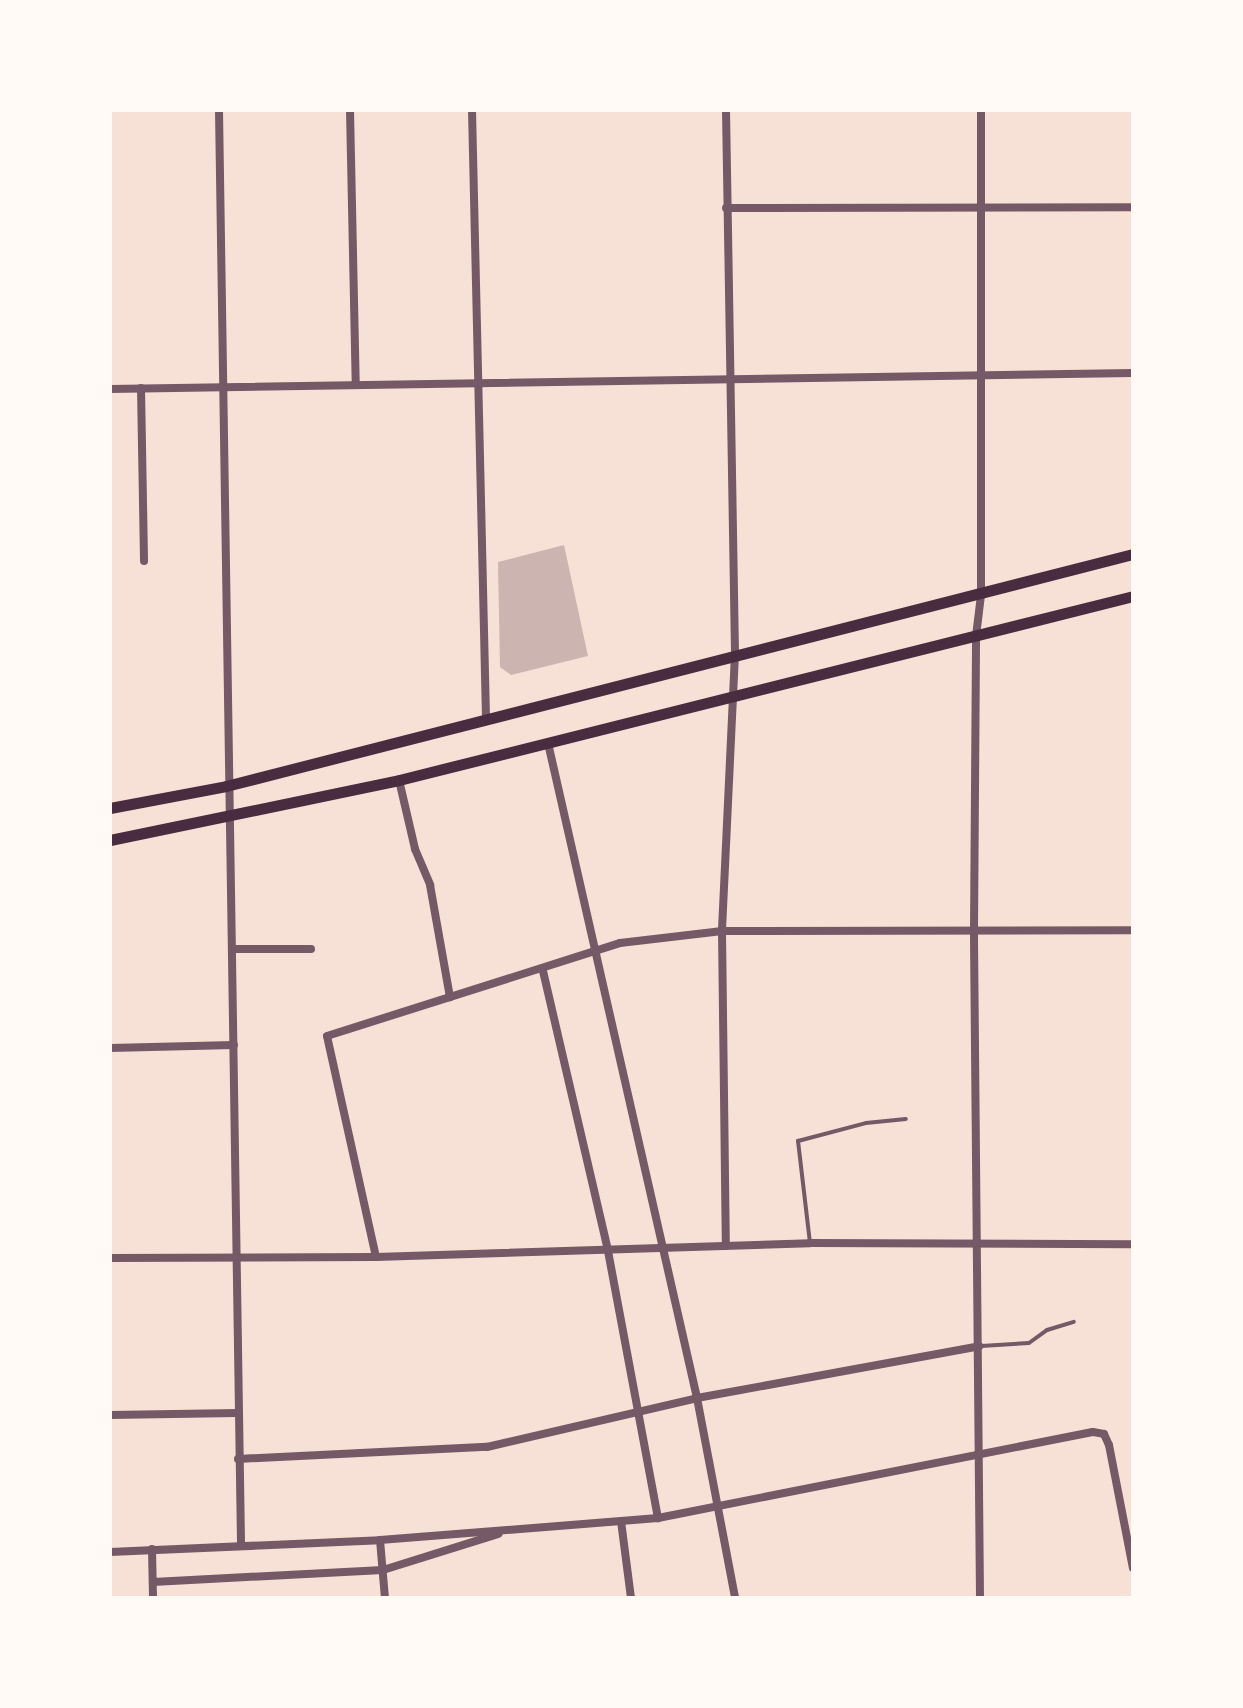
<!DOCTYPE html>
<html>
<head>
<meta charset="utf-8">
<style>
  body { margin:0 }
  #map { position:relative; width:1243px; height:1708px; overflow:hidden; background:#f7e1d7; font-family:"PT Sans",sans-serif }
  div>[style] { position:absolute }
  .building>* { inset:0; background:#ccb4b1 }
  .service>* { height:4px; margin:-2px; padding:0 2px; transform-origin:2px; border-radius:2px; background:#755966 }
  .minor>* { height:8px; margin:-4px; padding:0 4px; transform-origin:4px; border-radius:4px; background:#755966 }
  .secondary>* { height:11px; margin:-5.5px; padding:0 5.5px; transform-origin:5.5px; border-radius:5.5px; background:#4a2c40 }
  span { translate:-50% -50%; white-space:nowrap; text-align:center; line-height:1.15; -webkit-text-stroke:6px #fffaf5; paint-order:stroke }
  .frame { position:absolute; inset:0; border:112px solid #fffaf5; pointer-events:none }
</style>
</head>
<body>
<div id="map">
  <div class="building">
    <div style="clip-path:polygon(564px 545px,588px 656px,511px 675px,500px 667px,498px 562px)"></div>
  </div>
  <div class="service">
    <div style="left:810px;top:1243px;width:103px;rotate:-96.7deg"></div>
    <div style="left:798px;top:1141px;width:70px;rotate:-14.8deg"></div>
    <div style="left:866px;top:1123px;width:40px;rotate:-5.7deg"></div>
    <div style="left:981px;top:1346px;width:48px;rotate:-3.6deg"></div>
    <div style="left:1029px;top:1343px;width:22px;rotate:-36deg"></div>
    <div style="left:1047px;top:1330px;width:28px;rotate:-17deg"></div>
  </div>
  <div class="minor">
    <div style="left:219px;top:110px;width:1435px;rotate:89.12deg"></div>
    <div style="left:350px;top:110px;width:275px;rotate:88.8deg"></div>
    <div style="left:472px;top:110px;width:606px;rotate:88.68deg"></div>
    <div style="left:726px;top:110px;width:544px;rotate:89.05deg"></div>
    <div style="left:735px;top:654px;width:277px;rotate:92.7deg"></div>
    <div style="left:722px;top:931px;width:315px;rotate:89.3deg"></div>
    <div style="left:726px;top:208px;width:407px;rotate:-0.1deg"></div>
    <div style="left:141px;top:388px;width:173px;rotate:89deg"></div>
    <div style="left:110px;top:389px;width:1023px;rotate:-0.9deg"></div>
    <div style="left:548px;top:743px;width:672px;rotate:77.18deg"></div>
    <div style="left:697px;top:1398px;width:204px;rotate:79.2deg"></div>
    <div style="left:399px;top:780px;width:71px;rotate:76.9deg"></div>
    <div style="left:415px;top:849px;width:39px;rotate:67deg"></div>
    <div style="left:430px;top:885px;width:114px;rotate:79.9deg"></div>
    <div style="left:232px;top:949px;width:79px"></div>
    <div style="left:543px;top:971px;width:287px;rotate:76.9deg"></div>
    <div style="left:608px;top:1251px;width:272px;rotate:79.4deg"></div>
    <div style="left:110px;top:1048px;width:124px;rotate:-1.4deg"></div>
    <div style="left:376px;top:1257px;width:226px;rotate:-102.5deg"></div>
    <div style="left:327px;top:1036px;width:307px;rotate:-17.6deg"></div>
    <div style="left:620px;top:943px;width:103px;rotate:-6.7deg"></div>
    <div style="left:722px;top:931px;width:411px;rotate:-0.1deg"></div>
    <div style="left:110px;top:1258px;width:266px;rotate:-0.2deg"></div>
    <div style="left:376px;top:1257px;width:434px;rotate:-1.8deg"></div>
    <div style="left:810px;top:1243px;width:323px;rotate:0.2deg"></div>
    <div style="left:110px;top:1415px;width:127px;rotate:-0.9deg"></div>
    <div style="left:238px;top:1459px;width:249px;rotate:-2.8deg"></div>
    <div style="left:487px;top:1447px;width:216px;rotate:-13.1deg"></div>
    <div style="left:697px;top:1398px;width:287px;rotate:-10.4deg"></div>
    <div style="left:621px;top:1521px;width:78px;rotate:82.6deg"></div>
    <div style="left:380px;top:1540px;width:58px;rotate:85.1deg"></div>
    <div style="left:152px;top:1549px;width:49px;rotate:88.8deg"></div>
    <div style="left:110px;top:1552px;width:270px;rotate:-2.5deg"></div>
    <div style="left:380px;top:1540px;width:279px;rotate:-4.5deg"></div>
    <div style="left:658px;top:1518px;width:443px;rotate:-11.2deg"></div>
    <div style="left:1093px;top:1432px;width:11px;rotate:10deg"></div>
    <div style="left:1104px;top:1434px;width:12px;rotate:66deg"></div>
    <div style="left:1109px;top:1445px;width:125px;rotate:79deg"></div>
    <div style="left:153px;top:1582px;width:230px;rotate:-3deg"></div>
    <div style="left:383px;top:1570px;width:121px;rotate:-17.4deg"></div>
    <div style="left:980px;top:1598px;width:666px;rotate:-90.52deg"></div>
    <div style="left:974px;top:932px;width:296px;rotate:-89.6deg"></div>
    <div style="left:976px;top:636px;width:41px;rotate:-83deg"></div>
    <div style="left:981px;top:595px;width:485px;rotate:-90deg"></div>
  </div>
  <div class="secondary">
    <div style="left:110px;top:808px;width:118px;rotate:-10.7deg"></div>
    <div style="left:226px;top:786px;width:936px;rotate:-14.35deg"></div>
    <div style="left:110px;top:840px;width:295px;rotate:-11.7deg"></div>
    <div style="left:399px;top:780px;width:757px;rotate:-14.07deg"></div>
  </div>
  <div class="frame"></div>
</div>
</body>
</html>
